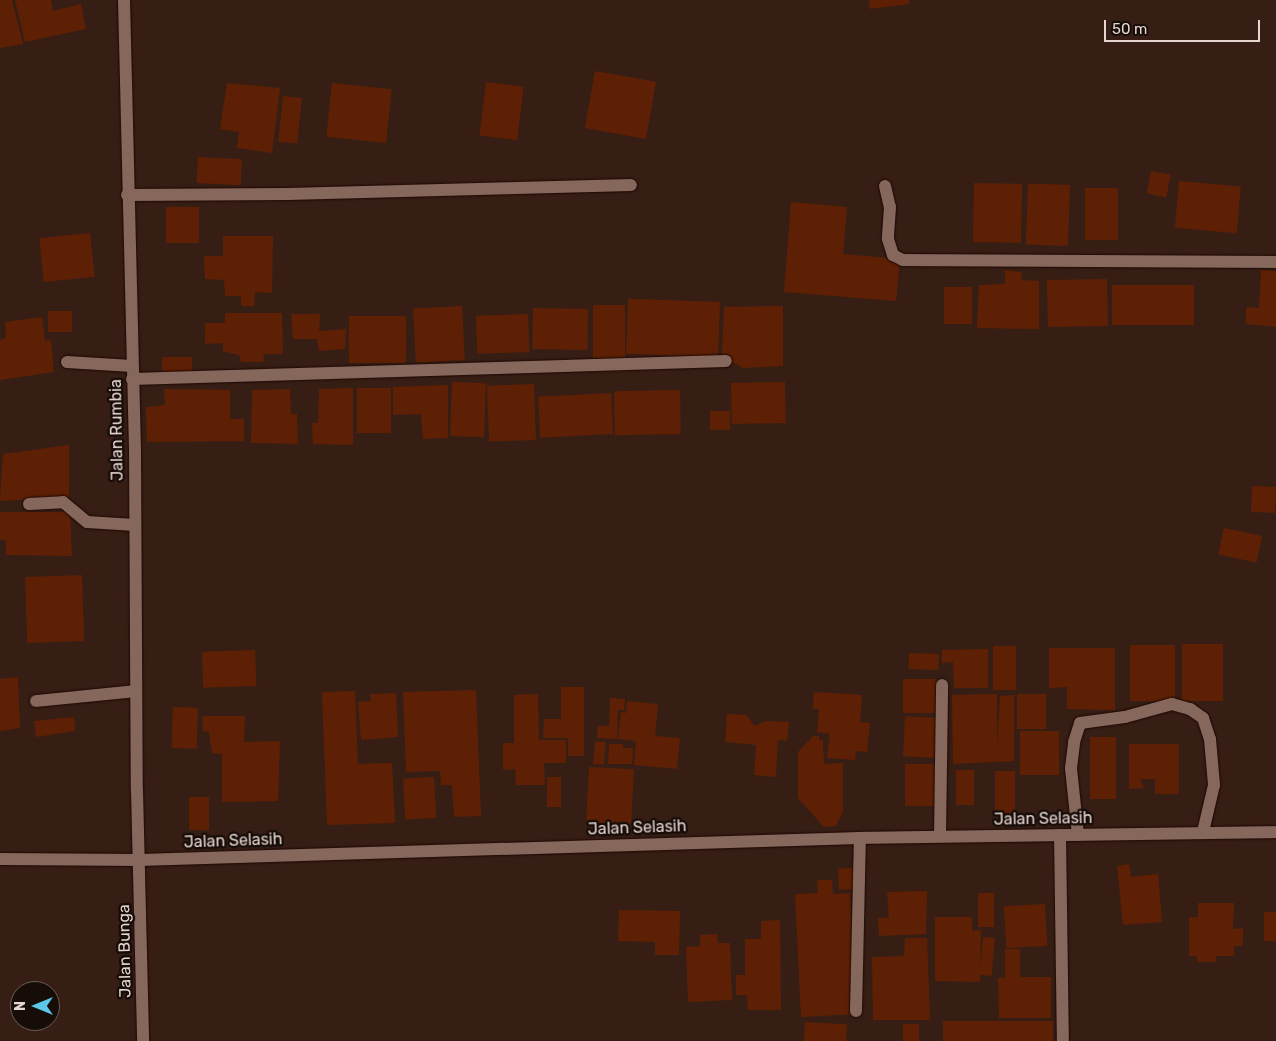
<!DOCTYPE html>
<html>
<head>
<meta charset="utf-8">
<style>
  body { margin:0 }
  #map { position:relative; width:1276px; height:1041px; overflow:hidden; background:#371e15; font-family:Rubik,sans-serif }
  div>[style] { position:absolute }
  .building>* { inset:0; background:#5d2004; transform-origin:0 0 }
  .roads { filter:drop-shadow(0 0 1px #1d0702) drop-shadow(0 0 1px #1d0702) }
  .minor>* { height:12px; margin:-6px; padding:0 6px; transform-origin:6px; border-radius:6px; background:#85675c }
  span { translate:-50% -50%; white-space:nowrap; text-align:center; line-height:1.15; -webkit-text-stroke:5px #160c08; paint-order:stroke }
  .street-label { font-size:16px; color:#e7d6d0 }
  .north { position:absolute; left:10px; top:981px; width:50px; height:50px; box-sizing:border-box; background:#160c08; border:1px solid #6a5d58; border-radius:50%; rotate:270deg; font-size:14px; font-weight:700; line-height:20px; text-align:center; color:#e7d6d0 }
  .north::after { content:''; display:block; margin:auto; width:18px; height:22px; background:#5dc7e8; clip-path:polygon(50% 0,100% 100%,50% 72%,0 100%) }
  .scale { position:absolute; left:1104px; top:20px; width:156px; height:22px; box-sizing:border-box; border:2px solid #e7d6d0; border-top:0; padding-left:6px; font-size:15px; line-height:18px; white-space:nowrap; color:#e7d6d0; -webkit-text-stroke:4px #160c08; paint-order:stroke }
</style>
</head>
<body>
<div id="map">
  <div class="building">
    <div style="clip-path:polygon(0 0,12px 0,23px 44px,0 48px)"></div>
    <div style="clip-path:polygon(15px 0,51px 0,53px 11px,81px 4px,86px 29px,25px 42px)"></div>
    <div style="clip-path:polygon(869px 0,909px 0,909px 4px,870px 9px)"></div>
    <div style="left:595px;top:71px;width:62px;height:58px;rotate:10deg"></div>
    <div style="left:486px;top:82px;width:38px;height:54px;rotate:7deg"></div>
    <div style="clip-path:polygon(227px 83px,280px 88px,272px 153px,237px 148px,239px 132px,220px 129px)"></div>
    <div style="left:332px;top:83px;width:60px;height:54px;rotate:6deg"></div>
    <div style="left:283px;top:96px;width:19px;height:46px;rotate:6deg"></div>
    <div style="left:198px;top:157px;width:44px;height:26px;rotate:3deg"></div>
    <div style="left:1151px;top:171px;width:20px;height:23px;rotate:11deg"></div>
    <div style="left:1179px;top:181px;width:62px;height:47px;rotate:5deg"></div>
    <div style="left:974px;top:183px;width:48px;height:59px;rotate:1deg"></div>
    <div style="left:1070px;top:185px;width:61px;height:42px;rotate:92deg"></div>
    <div style="left:1085px;top:188px;width:33px;height:52px"></div>
    <div style="clip-path:polygon(791px 202px,847px 207px,843px 254px,900px 259px,896px 301px,784px 292px)"></div>
    <div style="left:166px;top:207px;width:33px;height:36px"></div>
    <div style="left:90px;top:233px;width:44px;height:51px;rotate:84deg"></div>
    <div style="clip-path:polygon(223px 236px,273px 236px,272px 293px,255px 292px,254px 306px,241px 306px,241px 296px,225px 296px,224px 280px,205px 279px,204px 256px,223px 256px)"></div>
    <div style="clip-path:polygon(1005px 270px,1021px 272px,1022px 280px,1039px 281px,1039px 329px,977px 328px,979px 285px,1005px 284px)"></div>
    <div style="clip-path:polygon(1261px 270px,1276px 271px,1276px 327px,1246px 324px,1246px 307px,1259px 308px)"></div>
    <div style="left:1107px;top:279px;width:47px;height:60px;rotate:89deg"></div>
    <div style="left:1194px;top:285px;width:40px;height:82px;rotate:90deg"></div>
    <div style="left:944px;top:287px;width:28px;height:37px"></div>
    <div style="left:720px;top:302px;width:55px;height:92px;rotate:92deg"></div>
    <div style="left:593px;top:305px;width:32px;height:53px"></div>
    <div style="left:462px;top:306px;width:54px;height:49px;rotate:87deg"></div>
    <div style="clip-path:polygon(783px 306px,783px 366px,743px 368px,722px 356px,724px 307px)"></div>
    <div style="left:533px;top:308px;width:55px;height:41px;rotate:1deg"></div>
    <div style="left:72px;top:311px;width:21px;height:24px;rotate:90deg"></div>
    <div style="clip-path:polygon(225px 313px,282px 313px,283px 354px,264px 354px,263px 362px,241px 362px,239px 355px,223px 351px,223px 343px,205px 344px,205px 323px,225px 323px)"></div>
    <div style="clip-path:polygon(291px 314px,320px 314px,319px 331px,346px 329px,345px 349px,319px 351px,317px 339px,293px 339px)"></div>
    <div style="left:528px;top:314px;width:38px;height:52px;rotate:88deg"></div>
    <div style="left:349px;top:316px;width:57px;height:47px"></div>
    <div style="clip-path:polygon(42px 317px,45px 341px,51px 340px,54px 372px,0 380px,0 340px,6px 338px,5px 322px)"></div>
    <div style="left:162px;top:357px;width:30px;height:15px"></div>
    <div style="left:452px;top:382px;width:34px;height:54px;rotate:2deg"></div>
    <div style="left:785px;top:382px;width:41px;height:54px;rotate:89deg"></div>
    <div style="left:534px;top:384px;width:56px;height:47px;rotate:88deg"></div>
    <div style="clip-path:polygon(448px 385px,448px 438px,423px 439px,421px 414px,393px 415px,393px 387px)"></div>
    <div style="clip-path:polygon(353px 388px,353px 445px,313px 444px,312px 423px,318px 423px,319px 389px)"></div>
    <div style="left:357px;top:388px;width:34px;height:45px"></div>
    <div style="clip-path:polygon(164px 389px,230px 390px,230px 419px,244px 419px,244px 441px,147px 442px,146px 407px,165px 405px)"></div>
    <div style="clip-path:polygon(290px 389px,291px 414px,297px 414px,298px 444px,251px 443px,252px 390px)"></div>
    <div style="left:680px;top:390px;width:44px;height:66px;rotate:89deg"></div>
    <div style="left:611px;top:393px;width:41px;height:73px;rotate:87deg"></div>
    <div style="left:710px;top:411px;width:20px;height:19px"></div>
    <div style="clip-path:polygon(69px 445px,69px 497px,0 501px,3px 454px)"></div>
    <div style="left:1252px;top:486px;width:24px;height:26px;rotate:2deg"></div>
    <div style="clip-path:polygon(0 512px,70px 512px,72px 556px,6px 555px,6px 540px,0 540px)"></div>
    <div style="left:1224px;top:528px;width:39px;height:27px;rotate:12deg"></div>
    <div style="left:82px;top:575px;width:66px;height:57px;rotate:88deg"></div>
    <div style="left:1182px;top:644px;width:41px;height:57px"></div>
    <div style="left:1130px;top:645px;width:45px;height:56px"></div>
    <div style="left:1016px;top:646px;width:44px;height:23px;rotate:90deg"></div>
    <div style="clip-path:polygon(1049px 648px,1115px 648px,1115px 710px,1067px 709px,1067px 687px,1049px 688px)"></div>
    <div style="clip-path:polygon(988px 649px,988px 688px,954px 688px,953px 662px,942px 663px,942px 650px)"></div>
    <div style="left:255px;top:650px;width:36px;height:53px;rotate:88deg"></div>
    <div style="left:909px;top:653px;width:30px;height:16px;rotate:2deg"></div>
    <div style="clip-path:polygon(18px 677px,20px 728px,0 731px,0 679px)"></div>
    <div style="left:903px;top:679px;width:34px;height:34px"></div>
    <div style="clip-path:polygon(561px 687px,584px 687px,584px 756px,568px 756px,568px 738px,543px 738px,544px 719px,561px 719px)"></div>
    <div style="clip-path:polygon(476px 690px,481px 816px,454px 817px,452px 785px,441px 785px,440px 771px,406px 772px,403px 692px)"></div>
    <div style="clip-path:polygon(355px 691px,358px 764px,392px 763px,395px 823px,327px 825px,322px 692px)"></div>
    <div style="clip-path:polygon(814px 692px,862px 695px,860px 722px,870px 723px,867px 752px,856px 751px,855px 760px,827px 758px,830px 734px,817px 732px,819px 709px,813px 709px)"></div>
    <div style="clip-path:polygon(396px 693px,398px 737px,361px 740px,358px 702px,371px 701px,370px 694px)"></div>
    <div style="clip-path:polygon(538px 694px,539px 740px,566px 740px,566px 763px,544px 763px,545px 785px,516px 785px,515px 769px,503px 770px,503px 743px,514px 743px,514px 695px)"></div>
    <div style="clip-path:polygon(997px 694px,997px 746px,1000px 696px,1014px 695px,1014px 761px,953px 764px,952px 695px)"></div>
    <div style="left:1017px;top:694px;width:29px;height:35px"></div>
    <div style="clip-path:polygon(610px 698px,625px 699px,624px 710px,618px 710px,617px 739px,597px 738px,598px 726px,609px 726px)"></div>
    <div style="clip-path:polygon(627px 701px,658px 704px,655px 736px,680px 738px,677px 769px,634px 765px,636px 741px,618px 739px,621px 712px,626px 713px)"></div>
    <div style="left:173px;top:707px;width:25px;height:41px;rotate:2deg"></div>
    <div style="clip-path:polygon(727px 714px,746px 715px,755px 726px,766px 721px,789px 722px,787px 741px,778px 740px,776px 777px,754px 775px,756px 745px,725px 742px)"></div>
    <div style="clip-path:polygon(202px 716px,245px 716px,244px 742px,280px 741px,278px 801px,222px 802px,222px 754px,212px 753px,209px 732px,203px 731px)"></div>
    <div style="clip-path:polygon(74px 717px,75px 731px,36px 737px,34px 721px)"></div>
    <div style="left:938px;top:718px;width:40px;height:33px;rotate:93deg"></div>
    <div style="left:1020px;top:731px;width:39px;height:44px"></div>
    <div style="clip-path:polygon(813px 736px,819px 736px,819px 740px,823px 740px,824px 764px,843px 763px,843px 811px,836px 826px,824px 827px,798px 798px,798px 752px)"></div>
    <div style="left:1116px;top:737px;width:62px;height:26px;rotate:90deg"></div>
    <div style="left:595px;top:741px;width:11px;height:23px;rotate:5deg"></div>
    <div style="clip-path:polygon(609px 744px,623px 744px,623px 748px,633px 748px,632px 764px,608px 764px)"></div>
    <div style="clip-path:polygon(1129px 744px,1179px 744px,1179px 794px,1155px 794px,1155px 779px,1140px 779px,1144px 788px,1129px 789px)"></div>
    <div style="left:905px;top:764px;width:32px;height:42px"></div>
    <div style="left:589px;top:767px;width:45px;height:56px;rotate:3deg"></div>
    <div style="left:974px;top:770px;width:35px;height:18px;rotate:90deg"></div>
    <div style="left:995px;top:771px;width:20px;height:46px"></div>
    <div style="left:434px;top:777px;width:41px;height:31px;rotate:87deg"></div>
    <div style="left:547px;top:777px;width:14px;height:30px"></div>
    <div style="left:209px;top:797px;width:33px;height:20px;rotate:90deg"></div>
    <div style="clip-path:polygon(1129px 864px,1131px 877px,1158px 874px,1162px 922px,1123px 925px,1117px 866px)"></div>
    <div style="left:853px;top:868px;width:21px;height:15px;rotate:87deg"></div>
    <div style="clip-path:polygon(817px 880px,832px 880px,833px 894px,850px 893px,856px 1014px,801px 1017px,795px 894px,818px 893px)"></div>
    <div style="clip-path:polygon(927px 891px,926px 934px,879px 936px,878px 918px,889px 918px,887px 892px)"></div>
    <div style="left:978px;top:893px;width:16px;height:34px"></div>
    <div style="clip-path:polygon(1198px 903px,1234px 903px,1233px 929px,1243px 928px,1243px 946px,1234px 946px,1234px 956px,1216px 956px,1217px 962px,1197px 962px,1197px 956px,1189px 956px,1189px 917px,1198px 917px)"></div>
    <div style="left:1045px;top:904px;width:42px;height:41px;rotate:87deg"></div>
    <div style="clip-path:polygon(619px 910px,680px 911px,679px 955px,655px 955px,655px 942px,618px 941px)"></div>
    <div style="left:1264px;top:912px;width:12px;height:29px"></div>
    <div style="clip-path:polygon(935px 917px,972px 917px,972px 931px,981px 930px,980px 982px,935px 981px)"></div>
    <div style="clip-path:polygon(780px 920px,781px 1010px,748px 1010px,747px 995px,736px 995px,736px 975px,745px 975px,745px 939px,761px 939px,761px 921px)"></div>
    <div style="clip-path:polygon(717px 934px,718px 943px,730px 943px,732px 1000px,688px 1002px,686px 947px,700px 946px,700px 935px)"></div>
    <div style="left:983px;top:937px;width:12px;height:38px;rotate:5deg"></div>
    <div style="clip-path:polygon(905px 938px,927px 938px,930px 1020px,873px 1020px,872px 957px,904px 956px)"></div>
    <div style="clip-path:polygon(1005px 949px,1020px 949px,1020px 977px,1051px 977px,1051px 1018px,999px 1018px,998px 978px,1005px 978px)"></div>
    <div style="left:943px;top:1021px;width:110px;height:20px"></div>
    <div style="left:805px;top:1022px;width:42px;height:19px;rotate:3deg"></div>
    <div style="left:903px;top:1024px;width:16px;height:17px"></div>
  </div>
  <div class="roads">
    <div class="minor">
      <div style="left:124px;top:0;width:451px;rotate:88.6deg"></div>
      <div style="left:135px;top:451px;width:339px;rotate:89.7deg"></div>
      <div style="left:137px;top:790px;width:251px;rotate:88.6deg"></div>
      <div style="left:885px;top:186px;width:22px;rotate:77deg"></div>
      <div style="left:890px;top:207px;width:32px;rotate:94deg"></div>
      <div style="left:888px;top:239px;width:17px;rotate:73deg"></div>
      <div style="left:893px;top:255px;width:11px;rotate:27deg"></div>
      <div style="left:903px;top:260px;width:373px;rotate:0.3deg"></div>
      <div style="left:127px;top:195px;width:161px;rotate:-0.4deg"></div>
      <div style="left:288px;top:194px;width:343px;rotate:-1.5deg"></div>
      <div style="left:67px;top:362px;width:65px;rotate:3.5deg"></div>
      <div style="left:132px;top:379px;width:594px;rotate:-1.74deg"></div>
      <div style="left:29px;top:504px;width:34px;rotate:-3deg"></div>
      <div style="left:63px;top:502px;width:31px;rotate:40deg"></div>
      <div style="left:87px;top:522px;width:48px;rotate:3.6deg"></div>
      <div style="left:36px;top:701px;width:100px;rotate:-5.7deg"></div>
      <div style="left:1060px;top:835px;width:206px;rotate:89.2deg"></div>
      <div style="left:1078px;top:835px;width:67px;rotate:-96deg"></div>
      <div style="left:1071px;top:768px;width:26px;rotate:-83deg"></div>
      <div style="left:1074px;top:742px;width:20px;rotate:-72deg"></div>
      <div style="left:1080px;top:723px;width:45px;rotate:-7.6deg"></div>
      <div style="left:1125px;top:717px;width:49px;rotate:-15.5deg"></div>
      <div style="left:1172px;top:704px;width:19px;rotate:16deg"></div>
      <div style="left:1190px;top:709px;width:16px;rotate:35deg"></div>
      <div style="left:1203px;top:718px;width:22px;rotate:72deg"></div>
      <div style="left:1210px;top:739px;width:46px;rotate:85deg"></div>
      <div style="left:1214px;top:785px;width:48px;rotate:103.2deg"></div>
      <div style="left:940px;top:836px;width:151px;rotate:-89.2deg"></div>
      <div style="left:0;top:859px;width:140px;rotate:0.4deg"></div>
      <div style="left:140px;top:860px;width:720px;rotate:-1.75deg"></div>
      <div style="left:860px;top:838px;width:416px;rotate:-0.8deg"></div>
      <div style="left:856px;top:1011px;width:173px;rotate:-88.7deg"></div>
    </div>
  </div>
  <div class="street-label">
    <span style="left:117px;top:430px;rotate:-91deg">Jalan Rumbia</span>
    <span style="left:1043px;top:819px;rotate:-1deg">Jalan Selasih</span>
    <span style="left:637px;top:828px;rotate:-2deg">Jalan Selasih</span>
    <span style="left:233px;top:841px;rotate:-2deg">Jalan Selasih</span>
    <span style="left:125px;top:951px;rotate:-91deg">Jalan Bunga</span>
  </div>
  <div class="north">N</div>
  <div class="scale">50 m</div>
</div>
</body>
</html>
